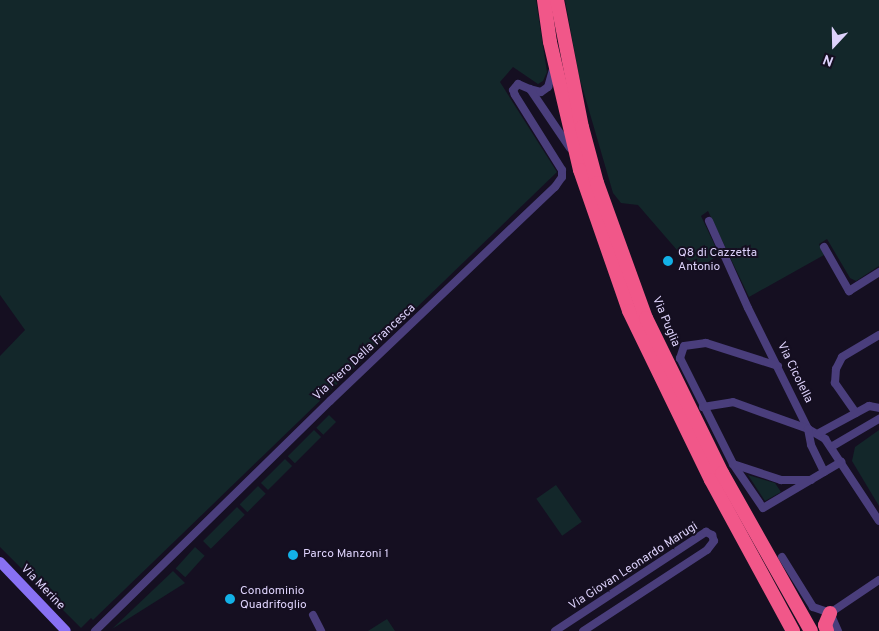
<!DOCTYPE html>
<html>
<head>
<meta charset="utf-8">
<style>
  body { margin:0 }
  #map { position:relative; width:879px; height:631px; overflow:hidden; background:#150f21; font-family:Overpass,sans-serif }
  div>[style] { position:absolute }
  .green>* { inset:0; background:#13272a; transform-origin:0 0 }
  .street>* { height:8px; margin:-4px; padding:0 4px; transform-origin:4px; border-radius:4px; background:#4a3e7c }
  .secondary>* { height:10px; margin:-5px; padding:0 5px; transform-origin:5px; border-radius:5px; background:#8871f3 }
  .highway>* { height:14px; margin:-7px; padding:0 7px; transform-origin:7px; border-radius:7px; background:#f15789 }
  .dots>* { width:14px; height:14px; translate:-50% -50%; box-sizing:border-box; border:2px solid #150f21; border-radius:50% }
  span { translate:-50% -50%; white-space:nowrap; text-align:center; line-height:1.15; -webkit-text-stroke:4px #150f21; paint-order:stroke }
  .poi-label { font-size:12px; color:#ddd2fb }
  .left { translate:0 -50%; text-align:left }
  .street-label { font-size:12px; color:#ddd2fb }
  .north { position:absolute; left:809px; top:20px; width:50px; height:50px; -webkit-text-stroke:4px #150f21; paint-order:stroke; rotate:201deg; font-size:14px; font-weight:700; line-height:20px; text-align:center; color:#ddd2fb }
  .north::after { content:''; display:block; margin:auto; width:18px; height:22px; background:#ddd2fb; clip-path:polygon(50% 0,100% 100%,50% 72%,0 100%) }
</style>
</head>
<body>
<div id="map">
  <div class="green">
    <div style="clip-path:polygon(0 0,536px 0,547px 72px,543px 81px,538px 84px,513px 67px,500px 82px,557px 172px,93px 620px,91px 618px,81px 628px,0 547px,0 356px,25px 330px,0 295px)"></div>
    <div style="clip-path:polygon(565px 0,879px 0,879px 266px,856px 281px,850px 278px,827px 239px,819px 244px,824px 255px,749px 297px,708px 211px,701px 216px,719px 254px,706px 264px,697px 265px,683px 257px,638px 205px,621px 203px,613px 193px,579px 76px)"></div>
    <div style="left:329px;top:415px;width:10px;height:18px;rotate:45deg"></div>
    <div style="left:314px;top:430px;width:10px;height:37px;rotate:45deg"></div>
    <div style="clip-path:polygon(879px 430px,879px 506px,852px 461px,855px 447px)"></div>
    <div style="left:285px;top:459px;width:10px;height:34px;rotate:45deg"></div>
    <div style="clip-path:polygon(748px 475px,775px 483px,781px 492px,765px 501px)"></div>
    <div style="left:556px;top:485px;width:45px;height:24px;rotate:55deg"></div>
    <div style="left:258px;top:486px;width:11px;height:26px;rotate:45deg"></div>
    <div style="left:237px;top:507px;width:11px;height:48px;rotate:45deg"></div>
    <div style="left:195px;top:547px;width:13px;height:29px;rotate:42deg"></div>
    <div style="clip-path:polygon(173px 571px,185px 583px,112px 629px)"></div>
    <div style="clip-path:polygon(387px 619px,395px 631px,368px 631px)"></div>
  </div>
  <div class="street">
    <div style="left:530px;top:89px;width:11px;rotate:15deg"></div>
    <div style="left:541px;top:92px;width:9px;rotate:-36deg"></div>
    <div style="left:548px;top:87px;width:18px;rotate:-74deg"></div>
    <div style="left:709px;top:221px;width:95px;rotate:65.9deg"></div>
    <div style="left:748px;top:308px;width:135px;rotate:63.6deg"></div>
    <div style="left:808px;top:429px;width:20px;rotate:30deg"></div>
    <div style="left:825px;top:439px;width:98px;rotate:56.6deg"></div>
    <div style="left:824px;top:247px;width:51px;rotate:60.4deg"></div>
    <div style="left:849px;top:291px;width:36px;rotate:-32deg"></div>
    <div style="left:778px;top:366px;width:76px;rotate:-162.3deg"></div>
    <div style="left:706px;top:343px;width:22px;rotate:172deg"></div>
    <div style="left:684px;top:346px;width:13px;rotate:108deg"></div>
    <div style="left:680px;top:358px;width:119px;rotate:63.4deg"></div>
    <div style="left:733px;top:464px;width:53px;rotate:55.7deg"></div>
    <div style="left:763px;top:508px;width:91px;rotate:-30.5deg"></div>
    <div style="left:703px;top:407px;width:30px;rotate:-9deg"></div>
    <div style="left:733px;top:402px;width:80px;rotate:19.8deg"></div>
    <div style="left:808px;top:429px;width:16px;rotate:79deg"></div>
    <div style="left:811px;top:445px;width:30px;rotate:64deg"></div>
    <div style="left:856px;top:413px;width:37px;rotate:-125deg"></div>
    <div style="left:835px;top:383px;width:14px;rotate:-86deg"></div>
    <div style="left:836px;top:369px;width:13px;rotate:-63deg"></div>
    <div style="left:842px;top:357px;width:43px;rotate:-30.7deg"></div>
    <div style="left:819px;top:433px;width:57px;rotate:-28.4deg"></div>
    <div style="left:869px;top:406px;width:10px;rotate:11deg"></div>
    <div style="left:831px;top:447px;width:56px;rotate:-30.3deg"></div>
    <div style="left:733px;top:464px;width:51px;rotate:18.4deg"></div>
    <div style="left:781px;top:480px;width:30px"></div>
    <div style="left:782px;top:557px;width:59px;rotate:58.2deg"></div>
    <div style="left:813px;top:607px;width:18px;rotate:19deg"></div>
    <div style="left:830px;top:613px;width:59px;rotate:-34deg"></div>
    <div style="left:830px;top:613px;width:20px;rotate:66deg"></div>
    <div style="left:313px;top:615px;width:18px;rotate:63deg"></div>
    <div style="left:95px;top:631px;width:329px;rotate:-44.4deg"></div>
    <div style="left:330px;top:401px;width:311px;rotate:-43.6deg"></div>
    <div style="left:555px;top:187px;width:12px;rotate:-55deg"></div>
    <div style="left:562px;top:177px;width:7px;rotate:-90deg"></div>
    <div style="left:562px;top:170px;width:89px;rotate:-122.1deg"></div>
    <div style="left:515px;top:95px;width:5px;rotate:-112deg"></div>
    <div style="left:513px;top:90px;width:8px;rotate:-50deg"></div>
    <div style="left:518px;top:84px;width:13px;rotate:23deg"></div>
    <div style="left:530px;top:89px;width:71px;rotate:55.9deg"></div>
    <div style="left:555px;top:631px;width:181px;rotate:-33.3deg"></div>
    <div style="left:706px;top:532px;width:7px;rotate:27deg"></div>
    <div style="left:712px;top:535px;width:6px;rotate:72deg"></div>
    <div style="left:714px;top:541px;width:11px;rotate:128deg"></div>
    <div style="left:707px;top:550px;width:148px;rotate:146.8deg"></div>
  </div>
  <div class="secondary">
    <div style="left:0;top:562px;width:95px;rotate:46.3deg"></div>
  </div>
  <div class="highway">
    <div style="left:544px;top:0;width:42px;rotate:81.9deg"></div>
    <div style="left:550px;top:42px;width:131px;rotate:76.8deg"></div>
    <div style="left:580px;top:170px;width:149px;rotate:70.8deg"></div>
    <div style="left:629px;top:311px;width:188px;rotate:64.1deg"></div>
    <div style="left:711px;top:480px;width:172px;rotate:61.5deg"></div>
    <div style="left:557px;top:0;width:129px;rotate:78.9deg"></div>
    <div style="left:582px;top:127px;width:58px;rotate:75deg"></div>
    <div style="left:597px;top:183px;width:144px;rotate:70.1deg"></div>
    <div style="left:646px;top:318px;width:173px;rotate:63.9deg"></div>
    <div style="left:722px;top:473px;width:181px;rotate:60.6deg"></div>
    <div style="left:827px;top:631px;width:6px;rotate:-108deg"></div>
    <div style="left:825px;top:625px;width:13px;rotate:-67deg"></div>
  </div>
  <div class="dots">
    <div style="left:668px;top:261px;background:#13b1e7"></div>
    <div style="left:293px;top:555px;background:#13b1e7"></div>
    <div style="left:230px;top:599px;background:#13b1e7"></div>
  </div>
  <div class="poi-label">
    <span class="left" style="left:678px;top:261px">Q8 di Cazzetta<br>Antonio</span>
    <span class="left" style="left:303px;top:555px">Parco Manzoni 1</span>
    <span class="left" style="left:240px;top:599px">Condominio<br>Quadrifoglio</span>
  </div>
  <div class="street-label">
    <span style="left:665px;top:322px;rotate:67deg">Via Puglia</span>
    <span style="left:365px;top:353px;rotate:-43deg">Via Piero Della Francesca</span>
    <span style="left:794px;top:373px;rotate:64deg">Via Cicolella</span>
    <span style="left:634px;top:567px;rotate:-33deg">Via Giovan Leonardo Marugi</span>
    <span style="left:42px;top:588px;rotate:46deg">Via Merine</span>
  </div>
  <div class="north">N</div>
</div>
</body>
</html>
